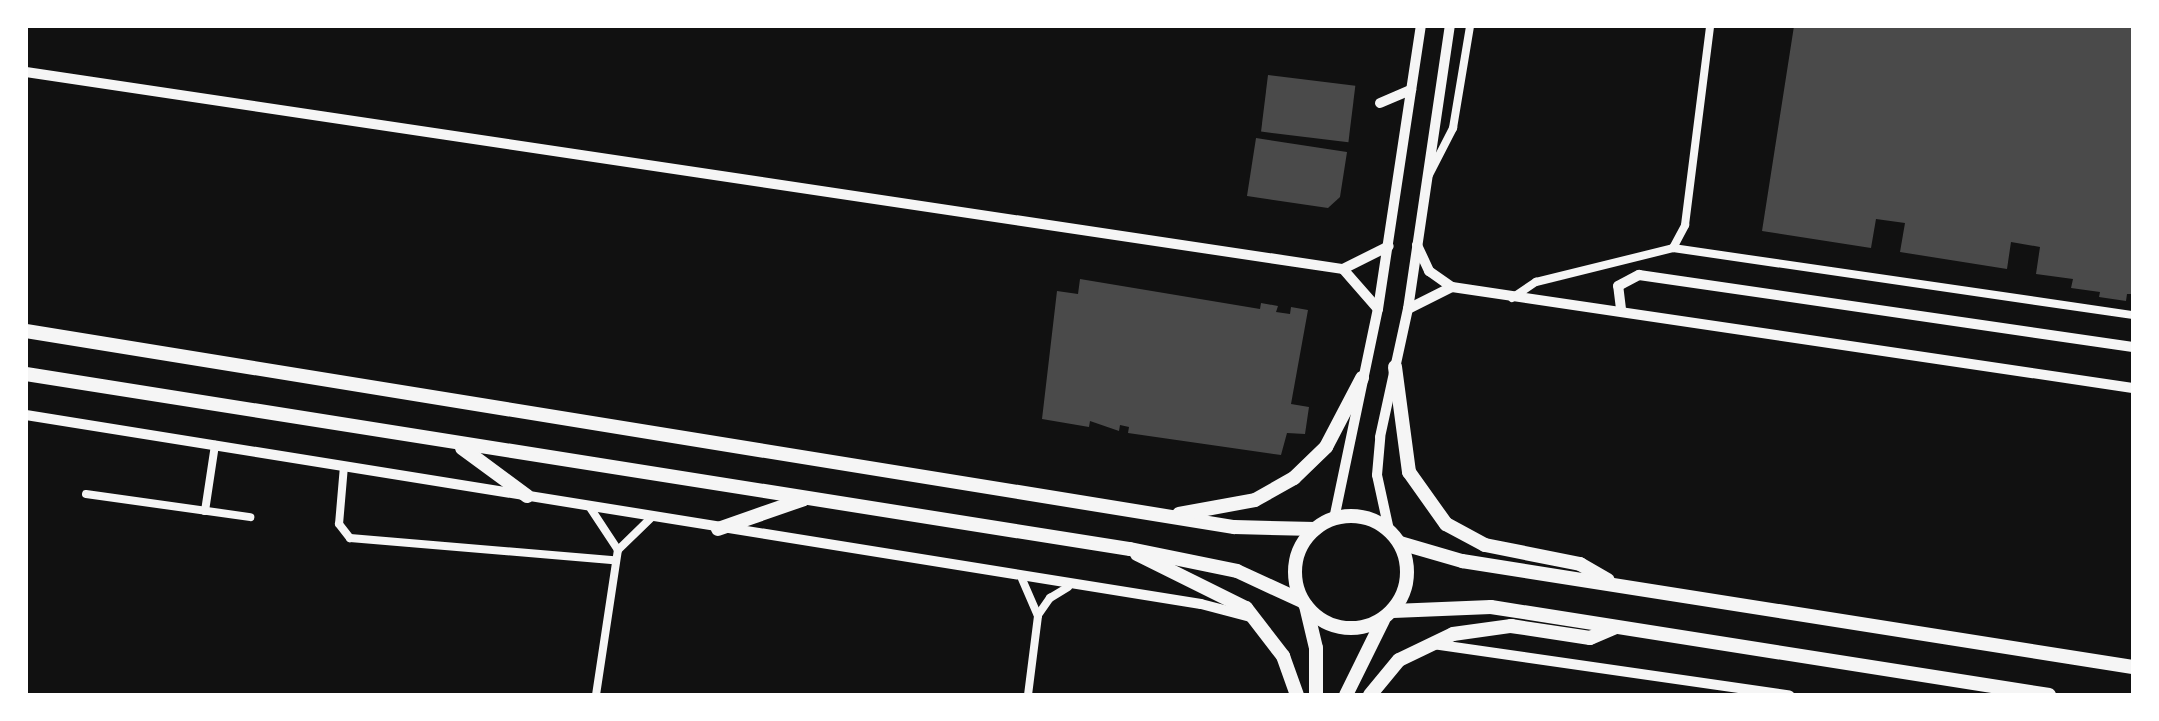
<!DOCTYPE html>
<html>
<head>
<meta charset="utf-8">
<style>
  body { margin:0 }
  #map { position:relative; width:2159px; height:721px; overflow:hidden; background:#111; font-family:"PT Sans Narrow",sans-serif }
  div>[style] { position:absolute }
  .building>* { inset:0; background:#4a4a4a; transform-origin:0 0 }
  .minor>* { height:8px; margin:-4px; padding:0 4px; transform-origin:4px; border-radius:4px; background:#f5f5f5 }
  .tertiary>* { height:10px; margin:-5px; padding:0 5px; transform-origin:5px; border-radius:5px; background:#f5f5f5 }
  .primary>* { height:14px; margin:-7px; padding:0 7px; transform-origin:7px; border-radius:7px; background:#f5f5f5 }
  .trunk>* { height:14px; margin:-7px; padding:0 7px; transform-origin:7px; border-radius:7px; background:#f5f5f5 }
  .trunk>.ring { margin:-7px; padding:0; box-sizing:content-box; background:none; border:14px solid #f5f5f5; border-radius:50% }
  span { translate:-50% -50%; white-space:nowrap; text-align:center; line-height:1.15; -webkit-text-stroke:6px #fff; paint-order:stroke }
  .frame { position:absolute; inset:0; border:28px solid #fff; pointer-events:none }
</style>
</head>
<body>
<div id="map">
  <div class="building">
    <div style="clip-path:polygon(1794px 26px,2133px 26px,2133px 294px,2127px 294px,2126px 301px,2099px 297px,2100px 292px,2071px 288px,2073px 279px,2036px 274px,2040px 247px,2011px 242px,2007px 269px,1900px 252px,1905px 223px,1876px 219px,1871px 248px,1762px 231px)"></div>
    <div style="left:1268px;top:75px;width:88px;height:57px;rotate:7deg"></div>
    <div style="clip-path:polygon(1256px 138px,1347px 152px,1340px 197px,1328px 208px,1247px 196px)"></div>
    <div style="clip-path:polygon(1080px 279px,1260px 309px,1261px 303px,1278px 306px,1276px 312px,1290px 314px,1291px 307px,1308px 310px,1291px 404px,1309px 407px,1305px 434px,1287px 433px,1281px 455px,1128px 433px,1129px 427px,1120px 425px,1119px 431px,1090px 421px,1089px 427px,1042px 419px,1057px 291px,1078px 294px)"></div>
  </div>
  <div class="minor">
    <div style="left:1429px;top:175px;width:53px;rotate:-62.9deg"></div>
    <div style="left:1453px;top:128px;width:103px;rotate:-80.5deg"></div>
    <div style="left:1673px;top:248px;width:26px;rotate:-62deg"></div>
    <div style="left:1685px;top:225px;width:201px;rotate:-82.8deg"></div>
    <div style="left:1512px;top:298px;width:29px;rotate:-34deg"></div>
    <div style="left:1536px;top:282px;width:141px;rotate:-13.9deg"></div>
    <div style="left:1673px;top:248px;width:465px;rotate:8.3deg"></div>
    <div style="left:344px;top:466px;width:58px;rotate:94.9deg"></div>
    <div style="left:339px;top:524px;width:18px;rotate:52deg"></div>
    <div style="left:350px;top:538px;width:265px;rotate:4.8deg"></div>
    <div style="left:86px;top:494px;width:166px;rotate:8deg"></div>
    <div style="left:591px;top:509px;width:49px;rotate:56.6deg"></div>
    <div style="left:205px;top:511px;width:67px;rotate:-81.4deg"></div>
    <div style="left:1022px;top:579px;width:40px;rotate:66.6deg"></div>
    <div style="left:1038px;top:616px;width:80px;rotate:97.2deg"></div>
    <div style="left:1038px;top:615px;width:21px;rotate:-55deg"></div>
    <div style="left:1050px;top:598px;width:21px;rotate:-31deg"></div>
    <div style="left:596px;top:695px;width:147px;rotate:-81.4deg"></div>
    <div style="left:618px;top:550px;width:46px;rotate:-44.1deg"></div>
  </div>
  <div class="tertiary">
    <div style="left:26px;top:72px;width:1332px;rotate:8.51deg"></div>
    <div style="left:1343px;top:269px;width:51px;rotate:-26.6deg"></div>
    <div style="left:1380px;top:103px;width:34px;rotate:-23deg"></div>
    <div style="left:1417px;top:245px;width:29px;rotate:65deg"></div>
    <div style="left:1429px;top:271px;width:28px;rotate:35deg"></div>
    <div style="left:1452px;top:287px;width:688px;rotate:8.44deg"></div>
    <div style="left:1343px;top:269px;width:53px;rotate:48.8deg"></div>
    <div style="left:1408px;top:309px;width:49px;rotate:-26.6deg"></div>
    <div style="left:1621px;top:309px;width:23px;rotate:-97deg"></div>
    <div style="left:1618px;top:286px;width:24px;rotate:-28deg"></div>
    <div style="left:1639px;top:275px;width:499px;rotate:8.3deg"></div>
    <div style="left:26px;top:415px;width:1190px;rotate:9.14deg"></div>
    <div style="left:1201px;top:604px;width:52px;rotate:14.6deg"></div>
    <div style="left:1334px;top:519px;width:215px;rotate:-78.2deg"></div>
    <div style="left:1378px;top:309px;width:286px;rotate:-81.4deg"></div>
    <div style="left:1389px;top:530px;width:56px;rotate:-102.3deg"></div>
    <div style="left:1377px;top:475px;width:38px;rotate:-85deg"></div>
    <div style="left:1380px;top:437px;width:131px;rotate:-77.7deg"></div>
    <div style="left:1408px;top:309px;width:286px;rotate:-81.6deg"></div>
    <div style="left:1433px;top:644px;width:360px;rotate:8.2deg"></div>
  </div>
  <div class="primary">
    <div style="left:1306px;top:606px;width:43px;rotate:76.6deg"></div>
    <div style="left:1316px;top:648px;width:47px;rotate:90deg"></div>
    <div style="left:1346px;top:695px;width:84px;rotate:-63.7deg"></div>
  </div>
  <div class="trunk">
    <div style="left:26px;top:331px;width:1224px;rotate:9.22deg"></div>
    <div style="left:1234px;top:527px;width:81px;rotate:1.4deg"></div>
    <div style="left:1395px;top:367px;width:106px;rotate:82.4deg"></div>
    <div style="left:1409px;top:472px;width:64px;rotate:54.6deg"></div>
    <div style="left:1446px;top:524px;width:44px;rotate:28.3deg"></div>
    <div style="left:1485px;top:545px;width:97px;rotate:11.3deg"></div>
    <div style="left:1580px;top:564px;width:32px;rotate:30deg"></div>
    <div style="left:26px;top:374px;width:1118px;rotate:9.01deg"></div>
    <div style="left:1130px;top:549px;width:109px;rotate:11.6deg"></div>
    <div style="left:1237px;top:571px;width:72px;rotate:24.8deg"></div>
    <div style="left:462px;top:448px;width:81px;rotate:36.4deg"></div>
    <div style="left:1179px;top:514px;width:77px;rotate:-10.4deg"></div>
    <div style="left:1255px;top:500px;width:45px;rotate:-29.4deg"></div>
    <div style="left:1294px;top:478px;width:45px;rotate:-44.1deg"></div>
    <div style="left:1326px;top:447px;width:78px;rotate:-62.4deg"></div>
    <div class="ring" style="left:1295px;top:516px;width:98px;height:98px"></div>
    <div style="left:718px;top:529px;width:91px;rotate:-19.2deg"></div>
    <div style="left:1400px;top:543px;width:65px;rotate:16.2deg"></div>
    <div style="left:1462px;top:561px;width:679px;rotate:8.98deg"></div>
    <div style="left:1137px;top:554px;width:122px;rotate:26.4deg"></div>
    <div style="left:1246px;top:608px;width:61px;rotate:52.4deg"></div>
    <div style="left:1283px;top:656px;width:41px;rotate:70.3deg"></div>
    <div style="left:1393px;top:611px;width:98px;rotate:-2.3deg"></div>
    <div style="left:1491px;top:607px;width:565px;rotate:8.96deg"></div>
    <div style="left:1370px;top:695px;width:45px;rotate:-50.4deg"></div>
    <div style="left:1399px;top:660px;width:60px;rotate:-25.7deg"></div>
    <div style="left:1453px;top:634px;width:59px;rotate:-7.9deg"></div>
    <div style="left:1511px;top:626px;width:80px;rotate:8.6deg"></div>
    <div style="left:1590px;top:638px;width:26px;rotate:-23deg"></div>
  </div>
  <div class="frame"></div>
</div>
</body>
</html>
